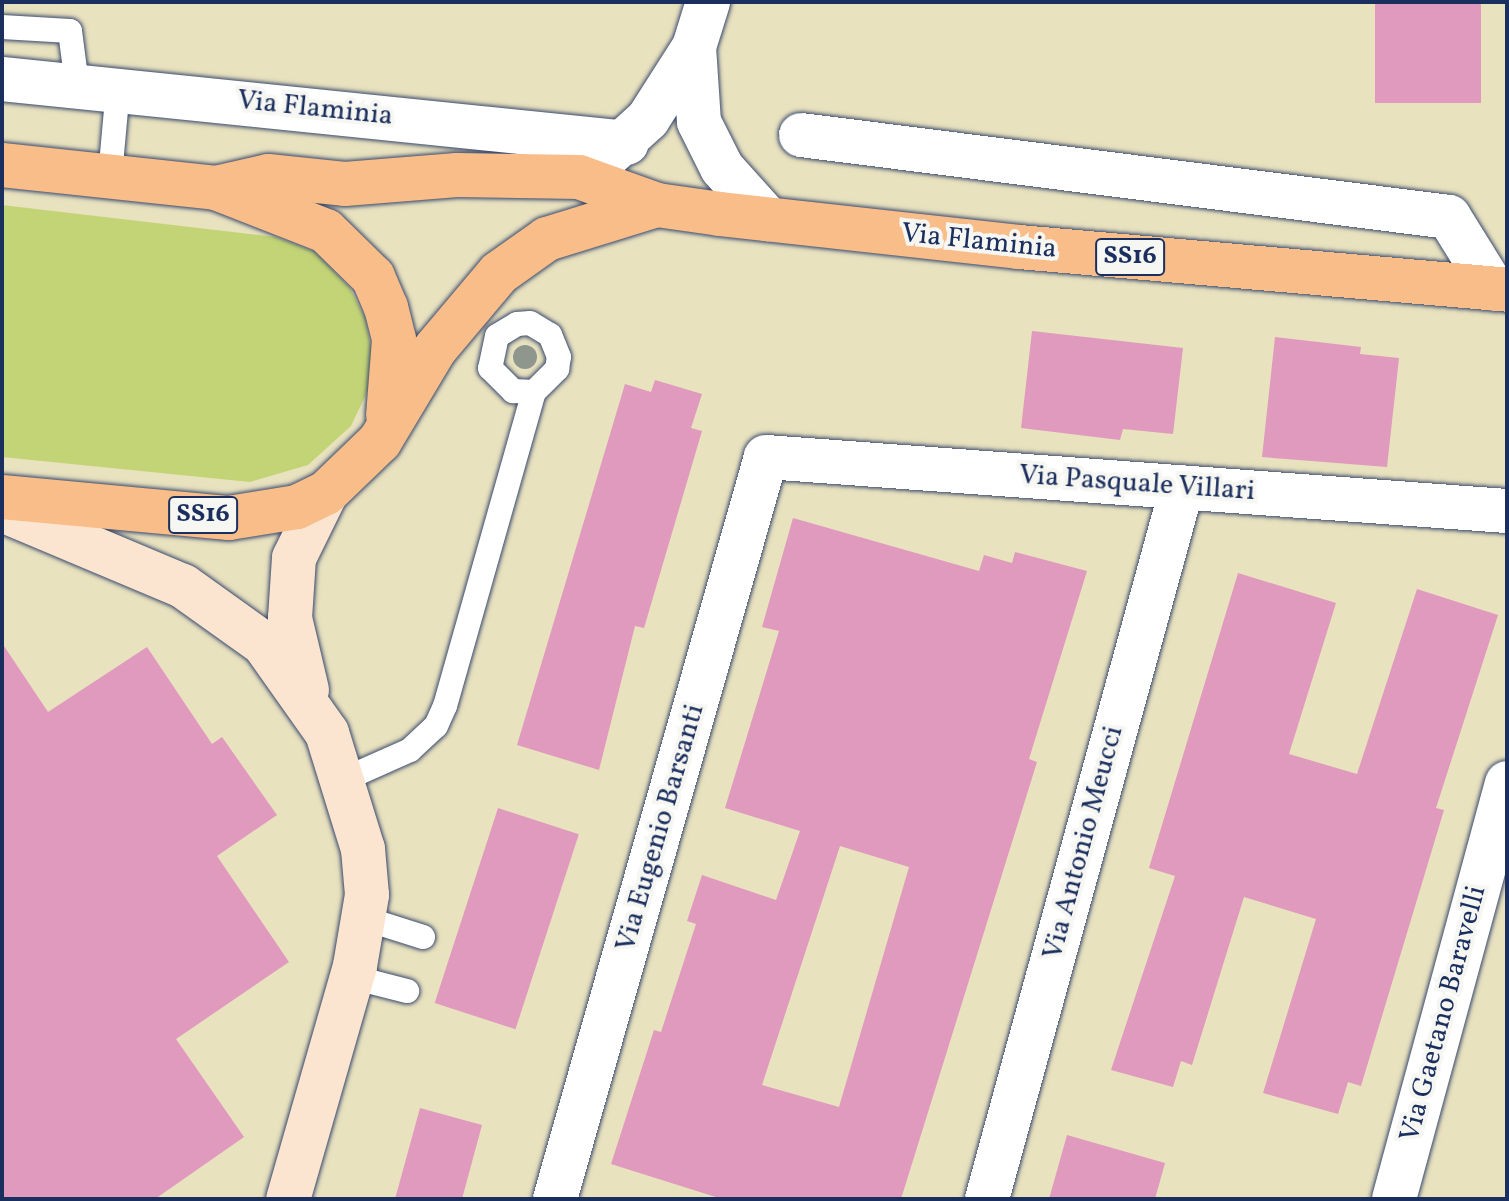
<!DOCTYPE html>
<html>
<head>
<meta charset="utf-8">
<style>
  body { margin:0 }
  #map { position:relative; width:1509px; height:1201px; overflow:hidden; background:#e9e2bf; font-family:Vollkorn,serif }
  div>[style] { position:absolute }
  .green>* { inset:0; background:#c3d476 }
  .building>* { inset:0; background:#df9abd; transform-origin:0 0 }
  .roads { filter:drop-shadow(0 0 2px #3a4a6d) drop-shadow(0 0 2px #3a4a6d) }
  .service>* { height:24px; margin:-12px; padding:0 12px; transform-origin:12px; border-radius:12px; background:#fff }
  .minor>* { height:44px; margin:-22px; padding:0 22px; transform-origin:22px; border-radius:22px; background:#fff }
  .secondary>* { height:44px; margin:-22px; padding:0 22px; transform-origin:22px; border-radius:22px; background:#fce5d0 }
  .primary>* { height:44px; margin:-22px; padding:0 22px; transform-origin:22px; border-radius:22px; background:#f8bd89 }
  .trees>* { width:24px; height:24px; margin:-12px; border-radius:50%; background:#8f968d }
  span { translate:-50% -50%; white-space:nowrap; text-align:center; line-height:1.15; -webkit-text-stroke:8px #f6f6f2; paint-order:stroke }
  .shield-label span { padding:2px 6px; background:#f6f6f2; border:2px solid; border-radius:6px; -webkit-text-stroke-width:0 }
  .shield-label { font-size:26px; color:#1b2f5e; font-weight:700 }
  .street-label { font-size:28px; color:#1b2f5e }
  .frame { position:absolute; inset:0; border:4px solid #1b2f5e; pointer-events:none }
</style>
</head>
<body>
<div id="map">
  <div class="green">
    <div style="clip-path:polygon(2px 205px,276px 237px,315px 252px,350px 288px,365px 318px,371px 349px,370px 386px,351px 426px,308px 465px,250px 482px,2px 457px)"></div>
  </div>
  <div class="building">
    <div style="left:1375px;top:2px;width:106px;height:101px"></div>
    <div style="clip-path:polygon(1032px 331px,1183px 348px,1173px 434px,1123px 429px,1120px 440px,1021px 428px)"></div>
    <div style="clip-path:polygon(1275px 337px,1361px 347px,1360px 354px,1399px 358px,1387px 467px,1262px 457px)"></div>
    <div style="clip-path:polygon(655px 380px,702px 394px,691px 428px,702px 431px,644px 628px,635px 626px,599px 770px,517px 745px,625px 384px,651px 392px)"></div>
    <div style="clip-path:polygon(evenodd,793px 518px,979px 571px,984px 555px,1012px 563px,1015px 552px,1087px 571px,1029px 759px,1037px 762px,901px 1199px,722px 1199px,611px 1164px,654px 1030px,661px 1032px,696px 924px,687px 921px,702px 875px,776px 900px,800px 831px,725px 808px,779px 631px,762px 627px,793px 518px,840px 846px,909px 867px,839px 1107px,762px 1085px,840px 846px)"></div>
    <div style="clip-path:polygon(1238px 573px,1336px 603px,1289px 754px,1357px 774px,1417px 589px,1498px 615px,1436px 808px,1444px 810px,1361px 1086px,1348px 1082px,1338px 1114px,1263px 1093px,1316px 919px,1244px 897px,1192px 1065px,1181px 1061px,1173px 1087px,1111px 1070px,1175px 876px,1149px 868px)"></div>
    <div style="clip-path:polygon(2px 643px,48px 712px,147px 647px,212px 744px,222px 737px,277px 815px,217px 856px,289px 962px,176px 1039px,244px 1137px,155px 1199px,2px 1199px)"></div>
    <div style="left:498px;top:808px;width:85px;height:205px;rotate:18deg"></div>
    <div style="clip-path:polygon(420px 1108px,482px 1125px,462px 1199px,395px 1199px)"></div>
    <div style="clip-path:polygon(1067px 1135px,1165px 1163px,1155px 1199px,1049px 1199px)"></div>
  </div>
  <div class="roads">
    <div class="service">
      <div style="left:2px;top:27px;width:68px;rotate:3.4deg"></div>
      <div style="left:70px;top:31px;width:54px;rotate:82.6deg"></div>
      <div style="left:110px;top:176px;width:88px;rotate:-84.8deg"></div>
      <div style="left:345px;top:779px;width:71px;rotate:-24deg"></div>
      <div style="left:410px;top:750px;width:35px;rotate:-43deg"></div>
      <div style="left:436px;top:726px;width:22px;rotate:-66deg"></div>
      <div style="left:445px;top:706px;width:326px;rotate:-74.2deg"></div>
      <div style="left:534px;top:392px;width:33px;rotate:-45deg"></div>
      <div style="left:557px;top:369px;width:12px;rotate:-81deg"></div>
      <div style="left:559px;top:357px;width:24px;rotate:-112deg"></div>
      <div style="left:550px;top:335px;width:23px;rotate:-149deg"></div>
      <div style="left:530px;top:323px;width:13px;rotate:176deg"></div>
      <div style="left:517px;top:324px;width:23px;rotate:149deg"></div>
      <div style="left:497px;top:336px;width:33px;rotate:102deg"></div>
      <div style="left:490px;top:368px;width:33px;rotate:45deg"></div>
      <div style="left:513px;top:391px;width:21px;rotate:3deg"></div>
      <div style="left:363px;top:918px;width:63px;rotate:17.6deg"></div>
      <div style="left:352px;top:977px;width:57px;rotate:14.3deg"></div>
    </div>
    <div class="minor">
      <div style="left:694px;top:47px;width:75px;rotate:86.2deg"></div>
      <div style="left:699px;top:122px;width:51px;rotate:63.4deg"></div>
      <div style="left:722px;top:168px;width:69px;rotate:48deg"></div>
      <div style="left:2px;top:79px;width:628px;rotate:5.85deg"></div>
      <div style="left:801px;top:135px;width:653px;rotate:7.21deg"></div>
      <div style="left:1449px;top:217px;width:84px;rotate:58.2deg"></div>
      <div style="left:603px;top:160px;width:61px;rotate:-42.3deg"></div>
      <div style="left:648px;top:119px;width:85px;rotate:-57.4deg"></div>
      <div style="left:694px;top:47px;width:47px;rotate:-72.7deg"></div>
      <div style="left:555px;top:1199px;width:771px;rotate:-74.13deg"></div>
      <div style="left:766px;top:457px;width:743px;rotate:4.17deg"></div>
      <div style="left:987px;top:1199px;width:738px;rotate:-74.68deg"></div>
      <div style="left:1394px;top:1199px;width:431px;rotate:-74.8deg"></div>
    </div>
    <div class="secondary">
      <div style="left:2px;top:510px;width:196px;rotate:22.8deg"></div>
      <div style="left:183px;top:586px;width:100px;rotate:35.6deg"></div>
      <div style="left:264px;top:644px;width:109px;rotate:54.7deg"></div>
      <div style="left:327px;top:733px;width:121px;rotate:72.8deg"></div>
      <div style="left:363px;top:849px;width:46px;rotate:85deg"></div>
      <div style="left:367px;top:895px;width:72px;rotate:99.6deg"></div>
      <div style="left:355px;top:966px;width:242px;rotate:106deg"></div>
      <div style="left:307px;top:690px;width:74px;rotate:-103.3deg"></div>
      <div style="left:290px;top:618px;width:60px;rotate:-86.2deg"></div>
      <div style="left:294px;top:558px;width:72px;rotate:-63.8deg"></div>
    </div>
    <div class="primary">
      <div style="left:2px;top:165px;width:215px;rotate:6.1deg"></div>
      <div style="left:216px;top:188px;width:118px;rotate:21.4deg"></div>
      <div style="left:326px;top:231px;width:66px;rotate:44.4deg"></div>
      <div style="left:373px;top:277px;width:33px;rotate:67deg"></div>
      <div style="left:386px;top:307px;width:34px;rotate:76deg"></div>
      <div style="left:394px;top:340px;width:76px;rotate:94.5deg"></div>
      <div style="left:216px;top:188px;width:53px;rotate:-13deg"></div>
      <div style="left:268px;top:176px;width:77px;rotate:5.9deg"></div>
      <div style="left:345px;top:184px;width:112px;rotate:-4.6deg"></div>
      <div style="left:457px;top:175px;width:122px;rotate:0.9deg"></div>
      <div style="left:579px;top:177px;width:83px;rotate:19.7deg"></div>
      <div style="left:657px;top:205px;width:64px;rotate:8.1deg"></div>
      <div style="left:720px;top:214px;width:301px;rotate:6.3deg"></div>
      <div style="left:1019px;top:247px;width:490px;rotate:5deg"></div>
      <div style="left:2px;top:497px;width:228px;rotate:5.3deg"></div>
      <div style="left:229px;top:518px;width:69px;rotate:-9.2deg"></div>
      <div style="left:297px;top:507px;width:32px;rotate:-26deg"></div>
      <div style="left:326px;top:493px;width:75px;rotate:-43.9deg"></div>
      <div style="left:380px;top:441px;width:107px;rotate:-59.1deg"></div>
      <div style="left:435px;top:349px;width:99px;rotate:-49.9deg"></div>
      <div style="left:499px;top:273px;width:59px;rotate:-35.3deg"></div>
      <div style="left:547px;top:239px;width:115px;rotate:-17.2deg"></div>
    </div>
  </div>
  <div class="trees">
    <div style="left:525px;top:357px"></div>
  </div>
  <div class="shield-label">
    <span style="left:1130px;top:257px">SS16</span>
    <span style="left:203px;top:515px">SS16</span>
  </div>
  <div class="street-label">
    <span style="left:315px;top:109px;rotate:6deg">Via Flaminia</span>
    <span style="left:979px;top:242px;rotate:6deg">Via Flaminia</span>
    <span style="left:1137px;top:484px;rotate:4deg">Via Pasquale Villari</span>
    <span style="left:661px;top:828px;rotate:-74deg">Via Eugenio Barsanti</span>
    <span style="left:1084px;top:843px;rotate:-75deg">Via Antonio Meucci</span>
    <span style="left:1444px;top:1014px;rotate:-75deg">Via Gaetano Baravelli</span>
  </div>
  <div class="frame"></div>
</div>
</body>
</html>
